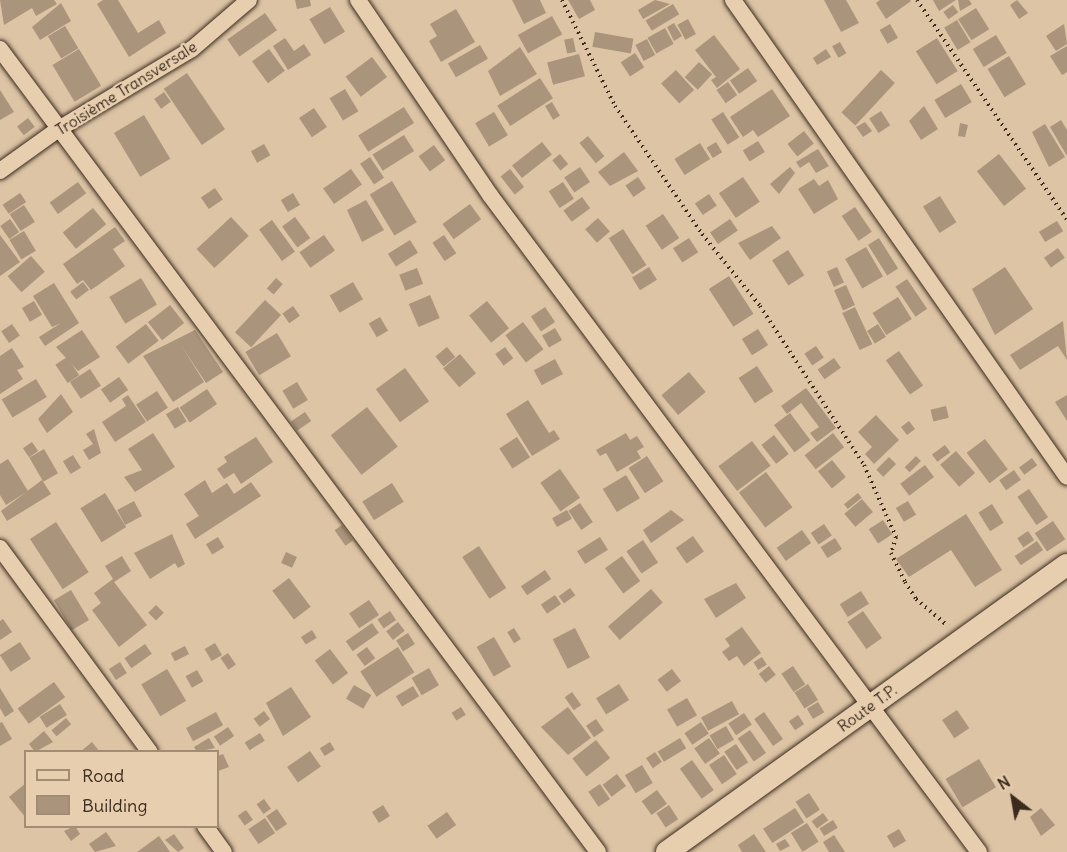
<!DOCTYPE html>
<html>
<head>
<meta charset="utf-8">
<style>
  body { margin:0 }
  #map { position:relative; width:1067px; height:852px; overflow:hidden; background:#dcc4a5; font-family:Delius,sans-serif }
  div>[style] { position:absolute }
  .building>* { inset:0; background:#aa947b; transform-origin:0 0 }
  .path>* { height:4px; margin-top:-2px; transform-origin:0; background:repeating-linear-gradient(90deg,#3b2a1e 0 1.5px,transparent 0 6px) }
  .roads { filter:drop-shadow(0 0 2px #3b2a1e) drop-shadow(0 0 2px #3b2a1e) }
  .street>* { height:16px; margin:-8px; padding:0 8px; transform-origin:8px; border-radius:8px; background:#e6ceae }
  .secondary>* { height:22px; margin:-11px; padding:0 11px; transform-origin:11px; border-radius:11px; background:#e6ceae }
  span { translate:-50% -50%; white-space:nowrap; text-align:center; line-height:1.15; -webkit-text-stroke:4.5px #e6ceae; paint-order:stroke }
  .street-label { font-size:16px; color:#3b2a1e }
  .legend { position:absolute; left:24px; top:750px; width:195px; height:78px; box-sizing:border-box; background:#e6ceae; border:2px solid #a28c74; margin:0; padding:8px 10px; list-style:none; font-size:18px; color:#3b2a1e }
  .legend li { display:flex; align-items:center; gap:12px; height:30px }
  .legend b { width:30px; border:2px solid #a28c74 }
  .north { position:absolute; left:983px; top:768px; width:60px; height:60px; -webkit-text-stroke:4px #e6ceae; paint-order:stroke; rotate:329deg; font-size:16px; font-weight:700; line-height:24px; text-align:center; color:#3b2a1e }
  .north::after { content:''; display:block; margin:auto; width:21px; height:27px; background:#3b2a1e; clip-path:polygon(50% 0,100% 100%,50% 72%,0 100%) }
</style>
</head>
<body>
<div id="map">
  <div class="building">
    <div style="clip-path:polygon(0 0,54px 0,57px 4px,36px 16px,32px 8px,4px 25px)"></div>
    <div style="clip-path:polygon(103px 0,118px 0,138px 33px,159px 20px,166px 33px,129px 57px,97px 4px)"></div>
    <div style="clip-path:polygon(295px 0,310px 0,311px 6px,297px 9px)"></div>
    <div style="clip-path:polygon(512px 0,540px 0,546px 13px,524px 24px)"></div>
    <div style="clip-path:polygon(568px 0,590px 0,595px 10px,579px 19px)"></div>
    <div style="clip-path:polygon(655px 0,670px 4px,643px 19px,638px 10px)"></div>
    <div style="clip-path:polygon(824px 0,846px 0,859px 23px,841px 32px)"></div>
    <div style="clip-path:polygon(880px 0,910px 0,911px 1px,886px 19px,876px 3px)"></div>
    <div style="clip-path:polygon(933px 0,956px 0,939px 11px)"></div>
    <div style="clip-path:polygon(958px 0,969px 0,972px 4px,960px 11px)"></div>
    <div style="clip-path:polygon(1017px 0,1028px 13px,1019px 19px,1010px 5px)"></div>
    <div style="clip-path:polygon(61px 3px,71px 21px,40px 40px,32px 27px)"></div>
    <div style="left:673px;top:4px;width:12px;height:32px;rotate:59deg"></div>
    <div style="left:953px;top:5px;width:9px;height:12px;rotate:54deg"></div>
    <div style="left:330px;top:7px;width:29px;height:24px;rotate:59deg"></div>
    <div style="left:976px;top:8px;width:25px;height:21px;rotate:58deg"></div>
    <div style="clip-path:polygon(456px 9px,475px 42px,441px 62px,429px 41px,437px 36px,430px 24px)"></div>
    <div style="left:265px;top:13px;width:21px;height:46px;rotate:55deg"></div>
    <div style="left:552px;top:16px;width:21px;height:39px;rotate:61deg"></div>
    <div style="left:688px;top:19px;width:17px;height:12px;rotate:62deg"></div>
    <div style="left:957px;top:20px;width:26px;height:15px;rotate:59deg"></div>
    <div style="clip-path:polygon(674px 23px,682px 36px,674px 41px,667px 27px)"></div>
    <div style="left:890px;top:24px;width:16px;height:12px;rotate:60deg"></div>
    <div style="clip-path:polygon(1064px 24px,1067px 44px,1056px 51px,1046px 36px)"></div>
    <div style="left:65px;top:26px;width:26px;height:20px;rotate:59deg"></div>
    <div style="left:665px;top:28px;width:18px;height:20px;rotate:61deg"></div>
    <div style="left:595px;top:32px;width:39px;height:15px;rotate:10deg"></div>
    <div style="clip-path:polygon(714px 35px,740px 69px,717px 88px,711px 80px,716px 77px,695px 50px)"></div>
    <div style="left:996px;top:35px;width:21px;height:27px;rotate:59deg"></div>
    <div style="clip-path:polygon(285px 38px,294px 51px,304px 44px,311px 55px,288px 70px,273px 46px)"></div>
    <div style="left:573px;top:38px;width:14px;height:9px;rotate:78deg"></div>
    <div style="left:937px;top:38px;width:39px;height:25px;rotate:58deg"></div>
    <div style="left:647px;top:39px;width:18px;height:13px;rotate:63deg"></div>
    <div style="left:840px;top:42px;width:13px;height:9px;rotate:61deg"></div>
    <div style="left:480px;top:45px;width:16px;height:37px;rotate:60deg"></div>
    <div style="clip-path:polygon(1067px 46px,1067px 72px,1062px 75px,1050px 56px)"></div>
    <div style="clip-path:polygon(520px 47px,537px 74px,500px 96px,488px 71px)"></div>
    <div style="left:79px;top:49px;width:43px;height:31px;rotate:59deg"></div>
    <div style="left:269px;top:49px;width:27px;height:21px;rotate:54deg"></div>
    <div style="clip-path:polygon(826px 49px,831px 57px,817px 65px,813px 58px)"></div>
    <div style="left:635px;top:53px;width:17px;height:17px;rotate:57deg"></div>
    <div style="left:579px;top:54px;width:23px;height:33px;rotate:75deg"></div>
    <div style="left:1009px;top:56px;width:33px;height:25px;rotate:59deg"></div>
    <div style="left:372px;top:57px;width:25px;height:33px;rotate:53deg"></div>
    <div style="left:699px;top:62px;width:18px;height:21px;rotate:43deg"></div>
    <div style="left:748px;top:68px;width:16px;height:22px;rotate:55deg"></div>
    <div style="left:676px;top:70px;width:27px;height:20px;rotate:48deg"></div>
    <div style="left:881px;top:70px;width:19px;height:58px;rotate:43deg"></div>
    <div style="left:187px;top:73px;width:68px;height:28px;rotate:56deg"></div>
    <div style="left:540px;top:78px;width:24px;height:51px;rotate:57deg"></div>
    <div style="left:728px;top:82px;width:16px;height:14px;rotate:55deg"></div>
    <div style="left:961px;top:84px;width:21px;height:31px;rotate:59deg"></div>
    <div style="left:345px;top:89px;width:26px;height:18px;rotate:59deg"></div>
    <div style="clip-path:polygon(772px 89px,790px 116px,758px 137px,753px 130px,743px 137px,730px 117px)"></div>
    <div style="clip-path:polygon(0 90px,14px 112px,0 120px)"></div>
    <div style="left:164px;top:92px;width:12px;height:12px;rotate:55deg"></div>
    <div style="left:552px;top:102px;width:16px;height:8px;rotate:60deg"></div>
    <div style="clip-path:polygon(924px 106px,938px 129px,921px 140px,909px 121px)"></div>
    <div style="left:404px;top:107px;width:19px;height:54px;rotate:58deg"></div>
    <div style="left:314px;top:108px;width:23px;height:18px;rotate:56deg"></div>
    <div style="left:881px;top:111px;width:17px;height:14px;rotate:57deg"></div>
    <div style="left:494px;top:112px;width:27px;height:22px;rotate:59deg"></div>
    <div style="left:723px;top:112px;width:30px;height:14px;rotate:57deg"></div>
    <div style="left:144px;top:115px;width:51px;height:35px;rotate:59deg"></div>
    <div style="left:28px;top:118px;width:11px;height:14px;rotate:52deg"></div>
    <div style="clip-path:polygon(1061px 120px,1067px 130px,1067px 156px,1050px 127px)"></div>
    <div style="clip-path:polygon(865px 122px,872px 131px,863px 137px,856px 127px)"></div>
    <div style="clip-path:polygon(960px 123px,968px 125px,965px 137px,958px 136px)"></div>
    <div style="clip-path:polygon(1045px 124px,1065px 157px,1049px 167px,1032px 132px)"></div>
    <div style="left:804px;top:131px;width:16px;height:21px;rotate:52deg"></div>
    <div style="left:404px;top:135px;width:19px;height:37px;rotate:58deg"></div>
    <div style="left:588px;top:136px;width:26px;height:11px;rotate:51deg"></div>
    <div style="left:758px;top:141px;width:13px;height:18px;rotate:58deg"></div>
    <div style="left:542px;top:142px;width:16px;height:38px;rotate:52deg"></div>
    <div style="left:716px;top:142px;width:12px;height:11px;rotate:59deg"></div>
    <div style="left:700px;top:143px;width:19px;height:30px;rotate:58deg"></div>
    <div style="left:264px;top:144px;width:13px;height:15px;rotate:61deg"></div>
    <div style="left:434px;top:145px;width:19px;height:19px;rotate:54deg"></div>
    <div style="clip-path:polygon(818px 149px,829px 166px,816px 173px,809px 162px,800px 168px,796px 162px)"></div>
    <div style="clip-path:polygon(624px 152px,638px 171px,610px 186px,598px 172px)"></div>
    <div style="left:560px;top:154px;width:13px;height:10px;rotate:51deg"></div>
    <div style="left:999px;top:154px;width:44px;height:28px;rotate:52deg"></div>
    <div style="left:370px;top:157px;width:25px;height:12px;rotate:56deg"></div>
    <div style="left:580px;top:167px;width:18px;height:19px;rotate:56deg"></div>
    <div style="clip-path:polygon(790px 167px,795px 173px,779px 194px,770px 184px)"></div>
    <div style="left:351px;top:169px;width:19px;height:34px;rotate:55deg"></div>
    <div style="left:510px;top:169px;width:23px;height:12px;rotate:52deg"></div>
    <div style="left:638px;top:177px;width:14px;height:15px;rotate:56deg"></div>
    <div style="left:743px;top:177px;width:30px;height:29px;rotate:56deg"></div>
    <div style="clip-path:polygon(814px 179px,819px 186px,828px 180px,838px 199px,814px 214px,798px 189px)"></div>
    <div style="left:392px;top:181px;width:48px;height:26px;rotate:59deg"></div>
    <div style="left:78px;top:182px;width:14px;height:35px;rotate:54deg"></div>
    <div style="left:563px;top:182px;width:20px;height:17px;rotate:57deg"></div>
    <div style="left:215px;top:188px;width:14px;height:17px;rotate:56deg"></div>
    <div style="left:20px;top:193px;width:11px;height:21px;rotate:56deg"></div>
    <div style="left:293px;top:193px;width:14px;height:14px;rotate:60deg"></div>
    <div style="left:709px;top:194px;width:14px;height:17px;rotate:56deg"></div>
    <div style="left:940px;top:196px;width:31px;height:20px;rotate:58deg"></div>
    <div style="left:582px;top:197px;width:14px;height:23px;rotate:54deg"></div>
    <div style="clip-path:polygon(366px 200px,384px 230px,362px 242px,347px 210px)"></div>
    <div style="left:470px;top:204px;width:19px;height:34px;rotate:54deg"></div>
    <div style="left:24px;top:205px;width:20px;height:17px;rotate:57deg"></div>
    <div style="left:855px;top:207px;width:30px;height:16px;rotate:56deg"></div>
    <div style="left:93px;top:208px;width:21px;height:39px;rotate:51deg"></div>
    <div style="left:663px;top:214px;width:29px;height:21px;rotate:56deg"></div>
    <div style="left:231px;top:217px;width:26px;height:47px;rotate:47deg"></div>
    <div style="left:295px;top:217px;width:26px;height:16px;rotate:54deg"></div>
    <div style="left:598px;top:218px;width:18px;height:17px;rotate:49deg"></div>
    <div style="left:10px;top:219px;width:16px;height:12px;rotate:55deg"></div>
    <div style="left:730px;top:219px;width:14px;height:24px;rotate:56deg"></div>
    <div style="left:272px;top:220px;width:39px;height:16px;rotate:54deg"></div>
    <div style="left:1057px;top:221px;width:12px;height:21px;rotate:59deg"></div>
    <div style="clip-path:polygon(772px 226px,781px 238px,750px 260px,738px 243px)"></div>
    <div style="clip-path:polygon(115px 227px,125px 241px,113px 249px,125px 266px,91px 290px,83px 280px,77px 284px,63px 264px)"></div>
    <div style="left:623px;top:229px;width:43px;height:17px;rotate:57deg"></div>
    <div style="left:24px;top:231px;width:23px;height:17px;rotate:59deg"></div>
    <div style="clip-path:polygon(0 235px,20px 262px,0 276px)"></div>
    <div style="left:324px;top:235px;width:19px;height:30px;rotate:55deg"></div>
    <div style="left:444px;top:235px;width:22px;height:14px;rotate:56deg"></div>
    <div style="left:689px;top:238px;width:17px;height:19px;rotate:57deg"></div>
    <div style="left:879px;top:238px;width:36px;height:13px;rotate:58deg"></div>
    <div style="left:410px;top:240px;width:15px;height:26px;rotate:58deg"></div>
    <div style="left:866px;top:247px;width:34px;height:24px;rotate:60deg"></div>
    <div style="left:1058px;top:248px;width:12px;height:17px;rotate:55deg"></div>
    <div style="left:788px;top:250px;width:30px;height:19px;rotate:57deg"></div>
    <div style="left:31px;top:256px;width:21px;height:31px;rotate:49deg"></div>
    <div style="left:649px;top:267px;width:15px;height:20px;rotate:58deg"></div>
    <div style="left:837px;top:267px;width:17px;height:11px;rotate:66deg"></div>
    <div style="clip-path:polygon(1005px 267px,1033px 309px,995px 335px,972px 289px)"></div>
    <div style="left:417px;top:268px;width:17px;height:19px;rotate:69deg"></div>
    <div style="left:729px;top:276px;width:45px;height:24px;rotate:57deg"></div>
    <div style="left:141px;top:278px;width:31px;height:37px;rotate:59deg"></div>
    <div style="left:276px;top:278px;width:9px;height:14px;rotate:41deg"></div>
    <div style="left:907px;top:279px;width:36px;height:14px;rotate:56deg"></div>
    <div style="left:83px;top:282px;width:10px;height:16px;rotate:53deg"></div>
    <div style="left:353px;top:282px;width:20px;height:27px;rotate:60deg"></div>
    <div style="clip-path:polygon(54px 283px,79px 323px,45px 346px,39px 337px,61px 323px,52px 327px,33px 296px)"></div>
    <div style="left:846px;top:285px;width:22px;height:13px;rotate:66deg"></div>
    <div style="left:430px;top:295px;width:25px;height:23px;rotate:67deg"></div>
    <div style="left:898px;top:297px;width:26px;height:30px;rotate:58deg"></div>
    <div style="left:265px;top:300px;width:22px;height:44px;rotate:43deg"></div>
    <div style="left:34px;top:301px;width:16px;height:14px;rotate:60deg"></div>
    <div style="left:487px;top:301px;width:35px;height:23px;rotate:51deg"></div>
    <div style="left:170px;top:305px;width:23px;height:28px;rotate:52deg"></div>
    <div style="left:293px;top:306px;width:12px;height:13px;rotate:55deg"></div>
    <div style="left:545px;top:307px;width:18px;height:17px;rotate:56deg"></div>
    <div style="left:855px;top:307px;width:41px;height:14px;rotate:65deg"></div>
    <div style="left:380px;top:317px;width:16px;height:13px;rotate:60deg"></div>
    <div style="clip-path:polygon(1063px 321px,1067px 360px,1058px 346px,1020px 370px,1010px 355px)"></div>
    <div style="left:523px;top:322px;width:34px;height:22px;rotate:53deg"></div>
    <div style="left:12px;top:324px;width:14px;height:13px;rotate:56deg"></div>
    <div style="left:146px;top:324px;width:21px;height:38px;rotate:53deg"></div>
    <div style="left:878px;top:324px;width:15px;height:13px;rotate:58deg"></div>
    <div style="left:555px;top:328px;width:14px;height:15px;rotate:60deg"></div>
    <div style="left:758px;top:329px;width:19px;height:19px;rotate:58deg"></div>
    <div style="clip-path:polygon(82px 330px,100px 357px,78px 371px,56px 347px)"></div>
    <div style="clip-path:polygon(195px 330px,223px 372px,206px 383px,181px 345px,204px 382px,173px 402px,143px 356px)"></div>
    <div style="left:277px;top:333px;width:27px;height:37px;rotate:59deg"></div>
    <div style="left:816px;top:346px;width:14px;height:14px;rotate:56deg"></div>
    <div style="left:447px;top:347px;width:13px;height:15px;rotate:51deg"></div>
    <div style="left:505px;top:347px;width:14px;height:12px;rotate:54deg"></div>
    <div style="clip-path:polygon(12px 348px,24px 367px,17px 370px,23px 379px,0 394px,0 356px)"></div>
    <div style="left:899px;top:351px;width:42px;height:16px;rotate:55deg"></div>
    <div style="left:460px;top:354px;width:25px;height:22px;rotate:50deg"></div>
    <div style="left:67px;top:357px;width:22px;height:14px;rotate:56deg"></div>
    <div style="left:834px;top:358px;width:12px;height:20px;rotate:55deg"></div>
    <div style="left:555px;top:359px;width:17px;height:24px;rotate:62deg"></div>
    <div style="left:757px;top:366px;width:30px;height:22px;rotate:57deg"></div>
    <div style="left:405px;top:368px;width:41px;height:36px;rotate:54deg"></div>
    <div style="left:90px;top:369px;width:20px;height:24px;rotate:57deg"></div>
    <div style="left:689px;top:372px;width:26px;height:36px;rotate:50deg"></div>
    <div style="left:119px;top:377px;width:16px;height:22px;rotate:55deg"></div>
    <div style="left:36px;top:379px;width:21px;height:40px;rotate:59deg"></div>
    <div style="left:297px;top:382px;width:21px;height:17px;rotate:59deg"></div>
    <div style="clip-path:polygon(806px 388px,836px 428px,817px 442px,810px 433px,819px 427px,801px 403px,787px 414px,781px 406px)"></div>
    <div style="left:207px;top:389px;width:18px;height:33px;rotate:56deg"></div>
    <div style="left:157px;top:391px;width:20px;height:25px;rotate:57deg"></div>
    <div style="clip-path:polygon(61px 394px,73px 412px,47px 433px,38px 419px)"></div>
    <div style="clip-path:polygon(128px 395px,146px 422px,115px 442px,102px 422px,126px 406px,122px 399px)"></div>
    <div style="clip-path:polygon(1067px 395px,1067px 421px,1055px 402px)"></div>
    <div style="clip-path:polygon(528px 400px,549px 433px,554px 430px,560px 439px,532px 456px,506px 414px)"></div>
    <div style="left:946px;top:406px;width:12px;height:16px;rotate:76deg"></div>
    <div style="left:178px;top:407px;width:17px;height:14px;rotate:59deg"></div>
    <div style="left:367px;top:407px;width:50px;height:46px;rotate:52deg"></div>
    <div style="left:305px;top:412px;width:11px;height:17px;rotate:56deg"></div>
    <div style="left:790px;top:413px;width:34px;height:20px;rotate:53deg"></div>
    <div style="clip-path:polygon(876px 415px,899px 440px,874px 464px,865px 454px,872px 447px,858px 432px)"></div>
    <div style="left:909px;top:421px;width:10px;height:10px;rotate:53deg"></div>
    <div style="clip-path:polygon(94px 429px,101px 453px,89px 460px,83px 450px,93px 444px,86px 434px)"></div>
    <div style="clip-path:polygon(153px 433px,175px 467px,135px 492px,124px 477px,142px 470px,128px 449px)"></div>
    <div style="clip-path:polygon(626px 433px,630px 440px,637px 436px,644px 447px,637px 451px,641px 458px,617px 472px,606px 453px,600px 456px,596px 450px)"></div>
    <div style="left:833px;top:433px;width:18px;height:36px;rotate:52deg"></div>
    <div style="left:774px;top:435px;width:24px;height:16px;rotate:52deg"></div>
    <div style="clip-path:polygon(256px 437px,273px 462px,241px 484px,234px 473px,224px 479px,217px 469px,227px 462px,224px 457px)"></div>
    <div style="left:517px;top:437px;width:24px;height:21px;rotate:57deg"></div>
    <div style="left:985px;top:439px;width:38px;height:23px;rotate:53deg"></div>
    <div style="left:752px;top:441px;width:31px;height:42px;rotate:53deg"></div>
    <div style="left:32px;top:442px;width:11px;height:11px;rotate:56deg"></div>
    <div style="left:945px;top:445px;width:9px;height:16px;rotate:54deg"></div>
    <div style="left:44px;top:449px;width:28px;height:17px;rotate:60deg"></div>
    <div style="left:956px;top:451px;width:29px;height:21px;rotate:49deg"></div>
    <div style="left:73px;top:455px;width:15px;height:12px;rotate:58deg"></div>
    <div style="left:647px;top:456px;width:30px;height:22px;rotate:57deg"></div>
    <div style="left:916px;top:456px;width:7px;height:16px;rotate:45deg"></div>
    <div style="left:889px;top:457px;width:10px;height:18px;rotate:45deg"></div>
    <div style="left:1032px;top:458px;width:9px;height:16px;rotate:54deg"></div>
    <div style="clip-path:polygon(8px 459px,28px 491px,6px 505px,0 495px,0 464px)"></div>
    <div style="left:832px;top:460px;width:22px;height:18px;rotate:51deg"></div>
    <div style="left:925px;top:465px;width:15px;height:31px;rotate:53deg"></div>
    <div style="left:560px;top:469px;width:35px;height:24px;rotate:55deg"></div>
    <div style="left:1014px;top:470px;width:12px;height:18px;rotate:55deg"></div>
    <div style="left:766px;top:472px;width:44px;height:34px;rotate:53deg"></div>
    <div style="left:626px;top:475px;width:27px;height:27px;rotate:59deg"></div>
    <div style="clip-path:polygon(42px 480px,51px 494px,7px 521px,1px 511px)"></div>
    <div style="clip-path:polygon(205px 480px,212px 493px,227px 483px,234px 494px,251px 482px,261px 496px,195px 539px,186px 524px,199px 516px,184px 494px)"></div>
    <div style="left:392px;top:483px;width:22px;height:35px;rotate:58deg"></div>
    <div style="left:1029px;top:489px;width:34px;height:14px;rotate:56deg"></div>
    <div style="left:105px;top:493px;width:40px;height:29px;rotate:58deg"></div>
    <div style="left:858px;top:493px;width:6px;height:18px;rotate:51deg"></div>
    <div style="left:862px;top:499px;width:17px;height:23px;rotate:50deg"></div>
    <div style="left:134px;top:501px;width:17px;height:19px;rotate:62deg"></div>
    <div style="left:908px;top:501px;width:16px;height:14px;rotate:60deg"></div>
    <div style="left:580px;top:503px;width:23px;height:14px;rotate:56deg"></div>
    <div style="left:992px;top:504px;width:22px;height:16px;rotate:58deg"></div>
    <div style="left:567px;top:510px;width:10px;height:17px;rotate:61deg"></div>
    <div style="clip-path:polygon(671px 510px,684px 520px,651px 543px,643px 530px)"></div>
    <div style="clip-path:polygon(966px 514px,1002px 570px,975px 587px,951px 550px,909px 577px,896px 559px)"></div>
    <div style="left:883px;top:520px;width:17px;height:17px;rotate:57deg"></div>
    <div style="left:1053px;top:521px;width:22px;height:22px;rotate:56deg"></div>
    <div style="left:56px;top:522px;width:60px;height:31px;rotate:57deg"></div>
    <div style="left:824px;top:524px;width:14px;height:16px;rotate:56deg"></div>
    <div style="left:342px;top:525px;width:19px;height:9px;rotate:55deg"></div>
    <div style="left:802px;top:530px;width:16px;height:31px;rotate:55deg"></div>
    <div style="left:1028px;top:531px;width:11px;height:13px;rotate:56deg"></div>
    <div style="clip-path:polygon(172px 534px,185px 564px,178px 568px,175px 563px,150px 579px,134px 553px)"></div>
    <div style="left:693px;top:536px;width:19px;height:21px;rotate:55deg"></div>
    <div style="left:218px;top:537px;width:12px;height:14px;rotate:59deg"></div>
    <div style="left:600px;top:537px;width:15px;height:27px;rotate:58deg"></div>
    <div style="left:835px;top:538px;width:13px;height:17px;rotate:58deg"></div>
    <div style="left:643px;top:540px;width:27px;height:20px;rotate:56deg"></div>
    <div style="left:1037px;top:541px;width:11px;height:27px;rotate:56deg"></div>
    <div style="left:479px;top:546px;width:50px;height:20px;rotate:57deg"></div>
    <div style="left:286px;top:552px;width:12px;height:12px;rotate:24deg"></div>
    <div style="clip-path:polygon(122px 556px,131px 571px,114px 582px,147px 625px,119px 647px,92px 610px,101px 603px,94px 593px,113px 579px,105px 566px)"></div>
    <div style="left:622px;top:556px;width:31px;height:21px;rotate:54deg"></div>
    <div style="left:545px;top:570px;width:11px;height:29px;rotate:56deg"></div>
    <div style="left:289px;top:578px;width:36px;height:21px;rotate:53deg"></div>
    <div style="clip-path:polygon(736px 583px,746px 598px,716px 618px,704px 599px)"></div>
    <div style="left:570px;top:588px;width:9px;height:14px;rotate:54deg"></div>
    <div style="left:651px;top:589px;width:18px;height:57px;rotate:49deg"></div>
    <div style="left:71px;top:590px;width:35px;height:20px;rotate:59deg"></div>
    <div style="left:861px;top:591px;width:15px;height:25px;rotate:58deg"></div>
    <div style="left:555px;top:595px;width:11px;height:17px;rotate:56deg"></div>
    <div style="left:369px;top:600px;width:18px;height:24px;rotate:56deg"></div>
    <div style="left:156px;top:605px;width:11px;height:11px;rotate:45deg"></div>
    <div style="left:390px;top:611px;width:11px;height:15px;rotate:56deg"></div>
    <div style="left:863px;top:611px;width:33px;height:19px;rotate:55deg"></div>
    <div style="clip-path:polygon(3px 619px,12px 632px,0 640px,0 621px)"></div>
    <div style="left:398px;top:622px;width:11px;height:15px;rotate:52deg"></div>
    <div style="left:372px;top:623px;width:12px;height:32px;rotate:55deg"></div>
    <div style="clip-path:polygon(742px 627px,761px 653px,744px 666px,737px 656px,729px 661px,722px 652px,730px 646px,725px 639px)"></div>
    <div style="left:514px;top:628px;width:13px;height:8px;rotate:58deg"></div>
    <div style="left:575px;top:628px;width:33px;height:25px;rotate:63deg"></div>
    <div style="left:312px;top:630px;width:9px;height:13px;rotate:58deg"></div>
    <div style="left:408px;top:633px;width:13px;height:14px;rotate:58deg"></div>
    <div style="left:494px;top:637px;width:34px;height:20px;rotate:60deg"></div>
    <div style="left:20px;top:642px;width:20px;height:24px;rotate:57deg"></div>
    <div style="left:215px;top:643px;width:14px;height:12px;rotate:60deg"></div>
    <div style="left:145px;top:644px;width:12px;height:25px;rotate:55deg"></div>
    <div style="left:185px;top:646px;width:9px;height:16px;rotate:63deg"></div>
    <div style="left:367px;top:647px;width:14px;height:13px;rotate:54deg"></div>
    <div style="left:398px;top:647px;width:30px;height:45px;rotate:57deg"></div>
    <div style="left:330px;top:649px;width:30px;height:19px;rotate:53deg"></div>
    <div style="left:228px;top:653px;width:14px;height:9px;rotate:56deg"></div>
    <div style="left:762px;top:657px;width:9px;height:10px;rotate:58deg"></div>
    <div style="left:120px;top:662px;width:13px;height:13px;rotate:58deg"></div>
    <div style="left:769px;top:666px;width:11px;height:13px;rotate:52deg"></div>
    <div style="left:793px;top:666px;width:22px;height:14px;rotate:56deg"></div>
    <div style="left:429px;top:668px;width:20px;height:20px;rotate:60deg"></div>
    <div style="left:167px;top:669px;width:37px;height:30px;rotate:59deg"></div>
    <div style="left:672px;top:669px;width:15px;height:18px;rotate:53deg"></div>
    <div style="left:197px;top:670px;width:13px;height:13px;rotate:61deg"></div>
    <div style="left:54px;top:682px;width:19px;height:45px;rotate:54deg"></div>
    <div style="left:619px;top:684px;width:19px;height:27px;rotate:58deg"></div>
    <div style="left:808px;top:684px;width:19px;height:16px;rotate:58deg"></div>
    <div style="left:354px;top:685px;width:20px;height:16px;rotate:30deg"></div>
    <div style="left:413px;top:686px;width:12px;height:20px;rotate:59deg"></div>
    <div style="clip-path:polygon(291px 687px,311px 717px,283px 736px,266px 703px)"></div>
    <div style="clip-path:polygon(0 688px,14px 711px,5px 717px,0 708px)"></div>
    <div style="left:572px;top:692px;width:16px;height:9px;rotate:55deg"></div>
    <div style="left:687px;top:698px;width:20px;height:23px;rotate:60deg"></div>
    <div style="left:732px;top:701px;width:15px;height:35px;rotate:62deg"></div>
    <div style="left:818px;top:702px;width:12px;height:13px;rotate:59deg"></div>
    <div style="left:60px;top:704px;width:13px;height:24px;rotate:58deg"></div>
    <div style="left:461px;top:707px;width:9px;height:11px;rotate:58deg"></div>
    <div style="clip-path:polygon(568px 707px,591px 738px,568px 755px,541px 727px)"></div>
    <div style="left:957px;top:710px;width:22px;height:18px;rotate:56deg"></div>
    <div style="left:264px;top:711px;width:10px;height:13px;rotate:53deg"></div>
    <div style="left:216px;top:712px;width:15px;height:34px;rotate:62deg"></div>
    <div style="left:764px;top:712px;width:33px;height:12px;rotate:55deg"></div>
    <div style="left:744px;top:713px;width:14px;height:19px;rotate:56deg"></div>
    <div style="left:798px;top:715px;width:11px;height:11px;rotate:56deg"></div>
    <div style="left:66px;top:718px;width:8px;height:19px;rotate:50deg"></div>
    <div style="left:596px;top:719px;width:14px;height:12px;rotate:56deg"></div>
    <div style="clip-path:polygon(2px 722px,12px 739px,0 746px,0 723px)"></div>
    <div style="left:701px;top:722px;width:14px;height:20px;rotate:56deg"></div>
    <div style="left:726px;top:726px;width:16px;height:19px;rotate:60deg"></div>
    <div style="left:228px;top:727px;width:11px;height:17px;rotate:56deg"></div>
    <div style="left:750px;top:730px;width:28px;height:15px;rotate:55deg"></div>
    <div style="clip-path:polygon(44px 731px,53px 742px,35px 752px,29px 744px)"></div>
    <div style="left:260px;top:733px;width:9px;height:18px;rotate:58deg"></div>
    <div style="clip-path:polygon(209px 738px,215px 748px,197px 752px,194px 747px)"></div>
    <div style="left:680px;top:738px;width:12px;height:26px;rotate:59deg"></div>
    <div style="left:709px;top:738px;width:19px;height:18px;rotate:55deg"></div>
    <div style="left:596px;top:740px;width:23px;height:30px;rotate:52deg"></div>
    <div style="clip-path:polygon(92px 742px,100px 752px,80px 752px)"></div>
    <div style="left:330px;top:742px;width:9px;height:12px;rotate:58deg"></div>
    <div style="left:736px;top:744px;width:22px;height:14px;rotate:56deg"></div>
    <div style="left:310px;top:751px;width:19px;height:28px;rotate:55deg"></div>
    <div style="left:655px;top:752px;width:12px;height:11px;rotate:55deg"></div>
    <div style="clip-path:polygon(223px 754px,229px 767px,218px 771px,218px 756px)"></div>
    <div style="left:724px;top:755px;width:23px;height:18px;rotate:56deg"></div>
    <div style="left:979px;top:759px;width:33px;height:39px;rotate:59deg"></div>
    <div style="left:692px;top:760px;width:37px;height:15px;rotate:54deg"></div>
    <div style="left:642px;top:765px;width:21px;height:20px;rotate:59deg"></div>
    <div style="left:617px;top:774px;width:15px;height:18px;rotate:53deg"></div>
    <div style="clip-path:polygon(26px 783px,26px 818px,9px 797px)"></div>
    <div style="left:600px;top:784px;width:18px;height:14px;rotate:56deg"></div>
    <div style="left:657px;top:790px;width:17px;height:19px;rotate:54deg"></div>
    <div style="left:809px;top:793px;width:20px;height:16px;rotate:57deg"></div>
    <div style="left:264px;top:799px;width:12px;height:9px;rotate:55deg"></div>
    <div style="left:383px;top:805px;width:13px;height:13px;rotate:58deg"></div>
    <div style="left:669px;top:805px;width:17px;height:15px;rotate:57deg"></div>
    <div style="left:795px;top:808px;width:17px;height:38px;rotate:57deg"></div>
    <div style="clip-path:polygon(1041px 808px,1055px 825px,1041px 836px,1030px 817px)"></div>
    <div style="left:277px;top:809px;width:18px;height:13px;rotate:56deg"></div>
    <div style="left:246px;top:810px;width:12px;height:10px;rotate:55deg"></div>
    <div style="left:447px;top:812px;width:16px;height:24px;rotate:55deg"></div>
    <div style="left:823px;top:813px;width:9px;height:14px;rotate:54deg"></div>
    <div style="left:265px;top:818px;width:18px;height:20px;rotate:56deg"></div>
    <div style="left:833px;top:820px;width:9px;height:16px;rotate:58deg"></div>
    <div style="left:807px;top:823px;width:22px;height:19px;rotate:58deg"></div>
    <div style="clip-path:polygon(75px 826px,80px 834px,71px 841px,64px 831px)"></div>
    <div style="left:899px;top:829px;width:14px;height:14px;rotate:60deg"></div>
    <div style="clip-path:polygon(106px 832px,116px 846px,95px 852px,89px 844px)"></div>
    <div style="clip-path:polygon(174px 834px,184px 848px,178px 852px,165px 840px)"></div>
    <div style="clip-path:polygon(754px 834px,766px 852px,742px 852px,738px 845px)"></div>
    <div style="clip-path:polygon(834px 835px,845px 852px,829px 852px,823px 842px)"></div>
    <div style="clip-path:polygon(159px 836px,170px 852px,137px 852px)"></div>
    <div style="clip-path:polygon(785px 839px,790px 846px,780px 851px,776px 844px)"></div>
  </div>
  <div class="path">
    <div style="left:562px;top:0;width:119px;rotate:63.4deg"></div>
    <div style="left:615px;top:106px;width:155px;rotate:55.8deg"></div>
    <div style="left:702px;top:234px;width:92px;rotate:51.1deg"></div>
    <div style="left:760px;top:306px;width:190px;rotate:56.8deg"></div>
    <div style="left:864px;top:465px;width:79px;rotate:66deg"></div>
    <div style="left:896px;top:537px;width:17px;rotate:107deg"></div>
    <div style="left:891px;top:553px;width:32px;rotate:64deg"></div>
    <div style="left:905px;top:582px;width:20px;rotate:57deg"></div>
    <div style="left:916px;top:599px;width:42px;rotate:40.2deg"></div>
    <div style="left:917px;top:0;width:266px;rotate:55.7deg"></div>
  </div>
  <div class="roads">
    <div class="street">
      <div style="left:358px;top:0;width:235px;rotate:55.9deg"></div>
      <div style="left:490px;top:195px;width:819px;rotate:53.34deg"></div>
      <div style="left:733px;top:0;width:582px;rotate:55deg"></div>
      <div style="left:0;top:49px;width:1001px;rotate:53.32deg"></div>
      <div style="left:0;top:171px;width:70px;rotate:-35.7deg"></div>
      <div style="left:57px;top:130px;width:157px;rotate:-31deg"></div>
      <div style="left:192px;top:49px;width:75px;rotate:-40.7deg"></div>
      <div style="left:0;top:548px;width:253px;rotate:53.7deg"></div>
      <div style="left:205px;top:826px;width:32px;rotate:54deg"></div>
    </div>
    <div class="secondary">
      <div style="left:667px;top:852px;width:492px;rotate:-35.7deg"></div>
    </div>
  </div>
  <div class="street-label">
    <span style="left:126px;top:88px;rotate:-32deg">Troisième Transversale</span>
    <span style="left:867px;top:708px;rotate:-36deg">Route T.P.</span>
  </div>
  <ul class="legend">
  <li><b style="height:8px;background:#e6ceae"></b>Road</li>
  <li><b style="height:16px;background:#aa947b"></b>Building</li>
  </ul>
  <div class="north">N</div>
</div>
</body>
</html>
